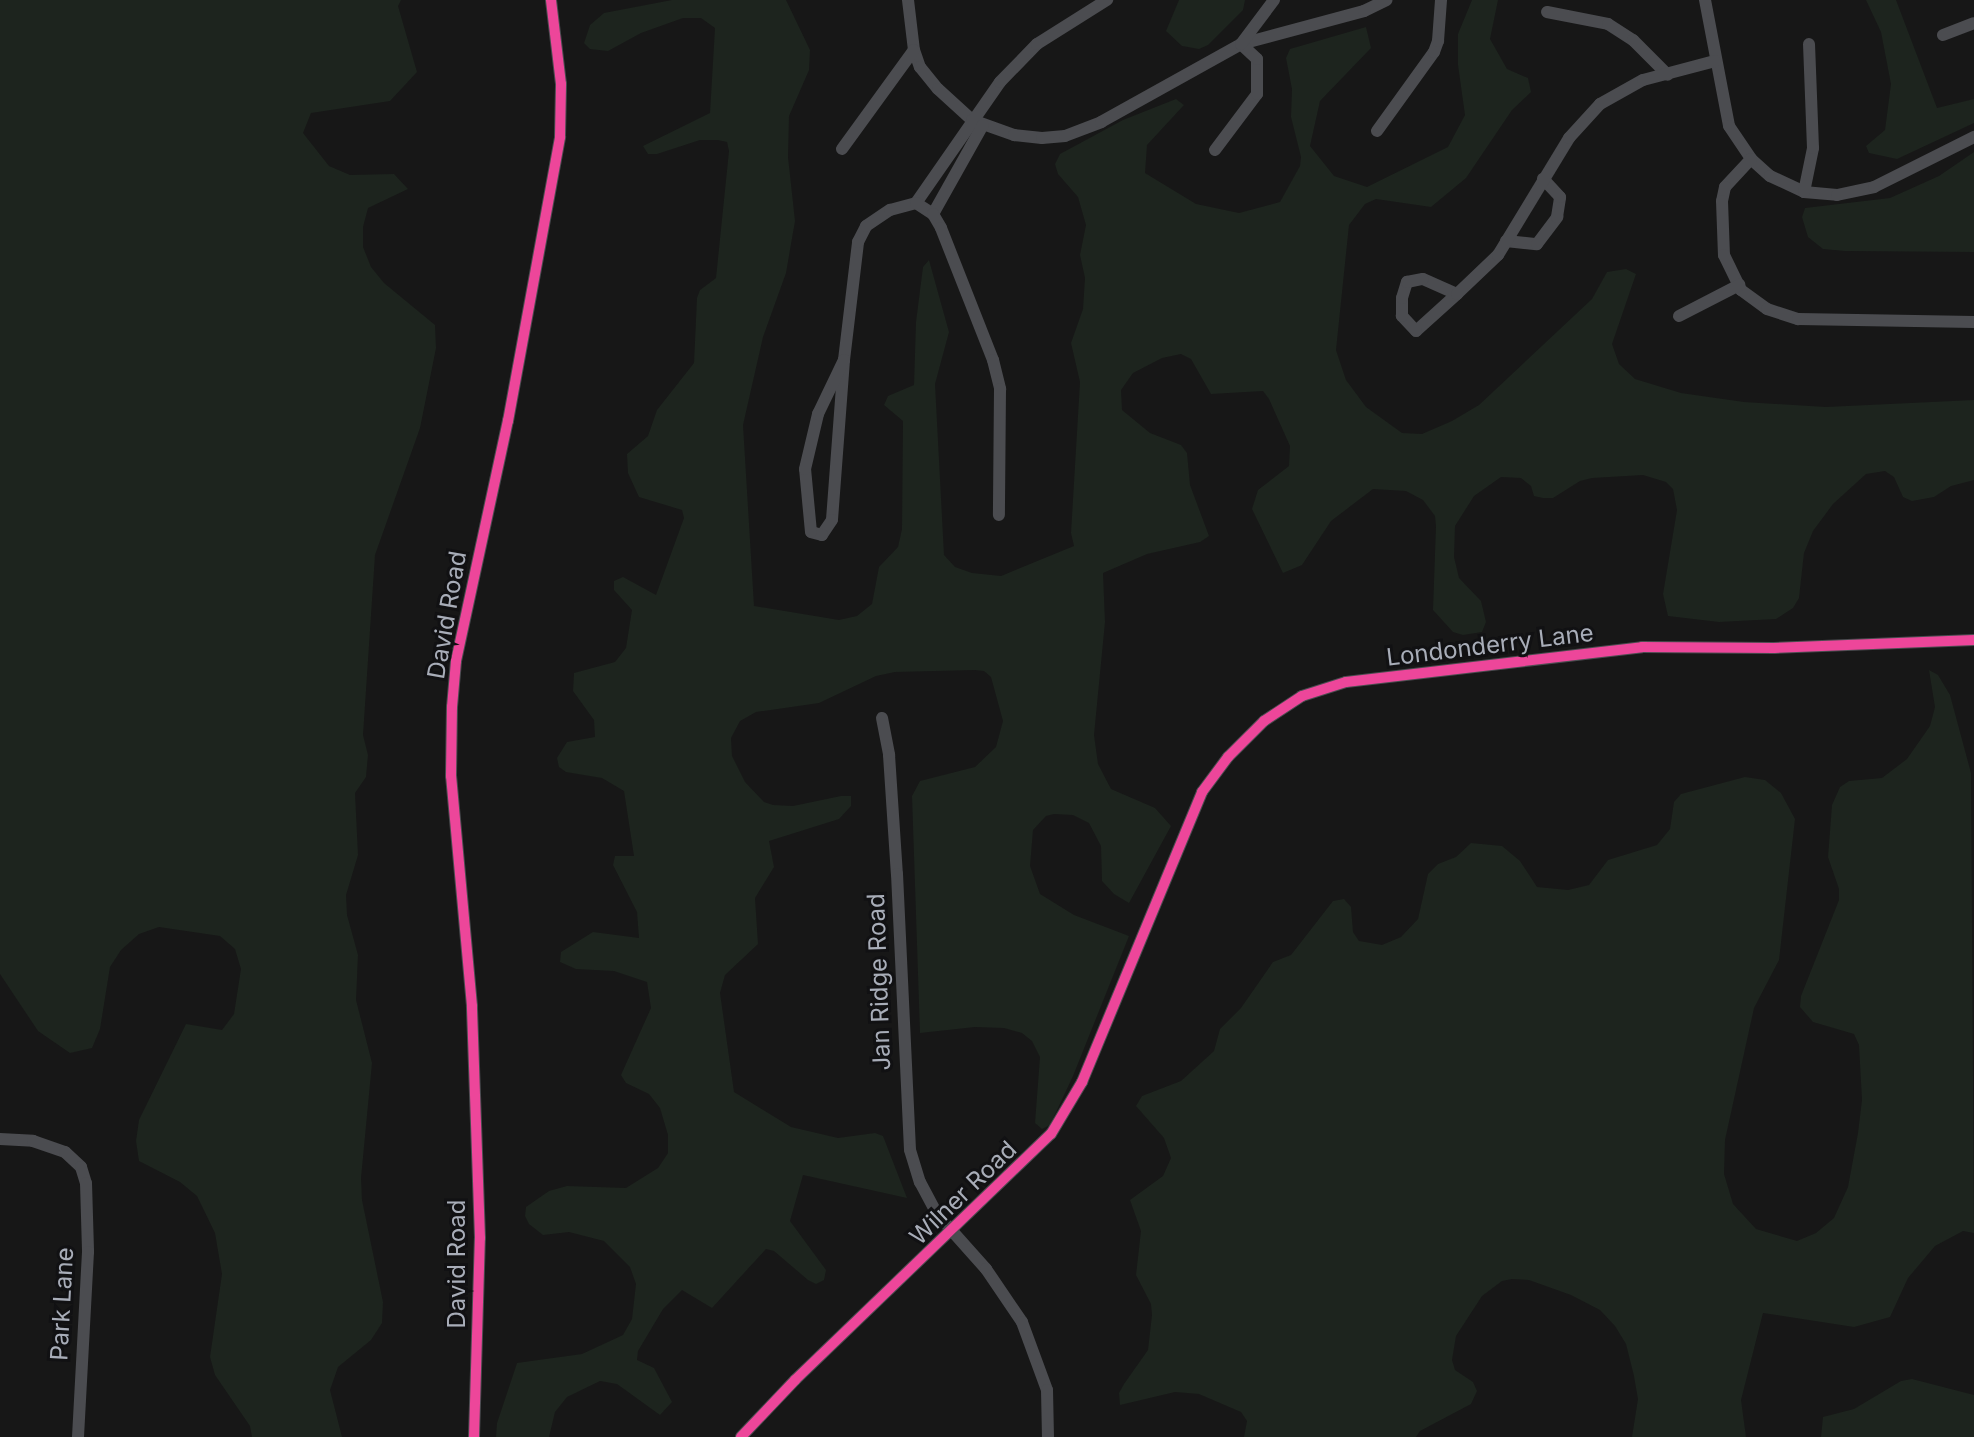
<!DOCTYPE html>
<html>
<head>
<meta charset="utf-8">
<style>
  body { margin:0 }
  #map { position:relative; width:1974px; height:1437px; overflow:hidden; background:#171717; font-family:Inter,sans-serif }
  div>[style] { position:absolute }
  .green>* { inset:0; background:#1d241e }
  .street>* { height:12px; margin:-6px; padding:0 6px; transform-origin:6px; border-radius:6px; background:#4b4c50 }
  .cycleway>* { height:10px; margin:-5px; padding:0 5px; transform-origin:5px; border-radius:5px; background:#ed469a }
  span { translate:-50% -50%; white-space:nowrap; text-align:center; line-height:1.15; -webkit-text-stroke:6px #111113; paint-order:stroke }
  .street-label { font-size:24px; color:#a8adb8 }
</style>
</head>
<body>
<div id="map">
  <div class="green">
    <div style="clip-path:polygon(0 0,401px 0,398px 6px,417px 72px,390px 101px,311px 113px,303px 133px,329px 166px,350px 175px,394px 174px,408px 189px,368px 208px,363px 227px,363px 247px,371px 267px,384px 283px,435px 325px,436px 348px,420px 428px,375px 555px,363px 735px,368px 755px,366px 777px,355px 793px,358px 855px,346px 895px,347px 915px,358px 955px,356px 1000px,372px 1063px,361px 1178px,362px 1200px,383px 1302px,382px 1323px,371px 1340px,338px 1367px,330px 1390px,342px 1437px,252px 1437px,250px 1426px,215px 1375px,210px 1357px,222px 1274px,215px 1233px,197px 1196px,180px 1182px,139px 1161px,136px 1141px,139px 1120px,186px 1024px,222px 1030px,234px 1014px,241px 969px,235px 949px,220px 936px,159px 927px,139px 934px,121px 950px,110px 967px,100px 1029px,92px 1048px,70px 1053px,38px 1031px,0 974px)"></div>
    <div style="clip-path:polygon(672px 0,786px 0,810px 50px,809px 70px,789px 116px,788px 157px,795px 221px,786px 273px,763px 337px,743px 425px,754px 606px,839px 620px,857px 616px,872px 604px,879px 567px,898px 547px,902px 529px,903px 421px,884px 405px,888px 396px,914px 385px,916px 322px,923px 267px,929px 260px,949px 332px,935px 384px,944px 555px,955px 567px,972px 573px,1001px 576px,1074px 546px,1071px 533px,1080px 382px,1071px 343px,1083px 309px,1085px 278px,1080px 255px,1086px 225px,1078px 197px,1058px 174px,1055px 164px,1060px 154px,1123px 120px,1176px 99px,1184px 105px,1147px 145px,1145px 173px,1196px 204px,1239px 213px,1280px 202px,1300px 166px,1301px 157px,1291px 117px,1292px 89px,1286px 58px,1290px 49px,1366px 27px,1371px 48px,1320px 101px,1310px 146px,1334px 176px,1367px 187px,1448px 147px,1465px 115px,1458px 65px,1458px 34px,1472px 0,1498px 0,1490px 39px,1507px 69px,1528px 78px,1531px 92px,1512px 110px,1466px 178px,1431px 207px,1376px 199px,1365px 204px,1349px 225px,1336px 350px,1346px 380px,1366px 407px,1402px 433px,1422px 434px,1452px 421px,1479px 405px,1592px 299px,1607px 272px,1626px 269px,1636px 274px,1612px 344px,1619px 364px,1635px 379px,1681px 393px,1744px 402px,1826px 407px,1974px 400px,1974px 480px,1951px 486px,1934px 497px,1912px 501px,1903px 497px,1894px 477px,1885px 471px,1866px 474px,1833px 504px,1813px 531px,1804px 553px,1799px 598px,1793px 608px,1776px 619px,1719px 622px,1668px 616px,1663px 594px,1677px 510px,1673px 489px,1666px 482px,1643px 475px,1592px 478px,1580px 481px,1553px 498px,1543px 498px,1534px 496px,1531px 486px,1521px 478px,1501px 477px,1474px 496px,1455px 526px,1454px 557px,1459px 578px,1481px 601px,1486px 622px,1482px 632px,1463px 635px,1453px 632px,1433px 610px,1436px 526px,1435px 516px,1423px 500px,1406px 491px,1373px 489px,1331px 521px,1302px 565px,1283px 573px,1252px 509px,1258px 490px,1289px 466px,1290px 446px,1269px 399px,1263px 391px,1211px 394px,1191px 359px,1181px 354px,1162px 358px,1133px 373px,1121px 390px,1122px 410px,1150px 433px,1181px 445px,1187px 453px,1190px 485px,1209px 536px,1200px 542px,1147px 554px,1103px 573px,1105px 622px,1094px 735px,1098px 764px,1111px 789px,1155px 808px,1171px 826px,1129px 903px,1114px 894px,1102px 881px,1101px 846px,1089px 823px,1073px 815px,1054px 814px,1046px 816px,1033px 830px,1030px 866px,1040px 894px,1074px 915px,1129px 936px,1073px 1076px,1050px 1125px,1042px 1129px,1035px 1123px,1040px 1057px,1032px 1041px,1022px 1033px,1004px 1028px,975px 1027px,920px 1033px,912px 796px,920px 781px,975px 767px,996px 747px,1003px 721px,991px 677px,984px 671px,975px 670px,895px 672px,876px 676px,819px 703px,756px 712px,740px 721px,731px 738px,732px 756px,745px 782px,764px 802px,773px 805px,793px 806px,841px 796px,851px 796px,851px 806px,839px 819px,769px 841px,774px 867px,755px 898px,758px 944px,725px 975px,720px 993px,734px 1092px,791px 1127px,838px 1138px,875px 1133px,883px 1136px,907px 1198px,803px 1175px,790px 1221px,826px 1270px,824px 1280px,816px 1284px,808px 1280px,774px 1251px,766px 1249px,712px 1308px,682px 1290px,663px 1309px,638px 1351px,637px 1360px,654px 1368px,672px 1402px,660px 1415px,617px 1384px,600px 1381px,567px 1397px,555px 1412px,549px 1437px,496px 1437px,497px 1423px,517px 1363px,582px 1354px,623px 1335px,632px 1319px,636px 1284px,630px 1267px,604px 1241px,569px 1232px,543px 1235px,529px 1224px,525px 1216px,526px 1207px,549px 1191px,567px 1186px,626px 1188px,658px 1168px,668px 1153px,668px 1135px,660px 1108px,649px 1094px,626px 1083px,621px 1075px,651px 1008px,647px 982px,614px 971px,576px 969px,560px 962px,561px 952px,593px 932px,639px 938px,637px 912px,613px 865px,615px 856px,634px 856px,624px 791px,602px 778px,566px 772px,559px 767px,557px 758px,567px 742px,595px 737px,594px 720px,573px 691px,574px 673px,615px 662px,626px 648px,632px 610px,614px 590px,614px 581px,623px 577px,656px 595px,684px 518px,682px 510px,639px 497px,628px 473px,627px 454px,648px 436px,657px 410px,694px 363px,697px 298px,700px 290px,716px 278px,729px 151px,727px 142px,718px 140px,700px 140px,657px 154px,648px 154px,643px 146px,710px 113px,715px 28px,701px 18px,683px 18px,641px 33px,608px 51px,590px 49px,584px 43px,590px 25px,604px 13px)"></div>
    <div style="clip-path:polygon(1179px 0,1245px 0,1243px 10px,1208px 45px,1199px 49px,1182px 46px,1166px 31px)"></div>
    <div style="clip-path:polygon(1866px 0,1896px 0,1937px 108px,1974px 99px,1974px 123px,1897px 159px,1869px 153px,1866px 146px,1885px 130px,1891px 84px,1881px 32px)"></div>
    <div style="clip-path:polygon(1974px 152px,1974px 252px,1845px 251px,1823px 249px,1808px 237px,1802px 217px,1805px 208px,1890px 198px,1939px 176px)"></div>
    <div style="clip-path:polygon(1929px 670px,1938px 675px,1950px 695px,1971px 773px,1974px 1233px,1963px 1231px,1935px 1246px,1908px 1278px,1890px 1317px,1854px 1327px,1763px 1313px,1741px 1400px,1746px 1437px,1632px 1437px,1638px 1399px,1634px 1376px,1626px 1344px,1615px 1326px,1600px 1310px,1571px 1295px,1529px 1280px,1512px 1279px,1502px 1281px,1482px 1296px,1456px 1336px,1452px 1360px,1455px 1370px,1473px 1382px,1477px 1391px,1471px 1404px,1420px 1431px,1416px 1437px,1244px 1437px,1247px 1421px,1241px 1412px,1199px 1394px,1175px 1392px,1120px 1405px,1119px 1393px,1124px 1384px,1148px 1350px,1152px 1315px,1151px 1304px,1136px 1275px,1141px 1231px,1130px 1200px,1163px 1176px,1171px 1158px,1164px 1138px,1136px 1106px,1142px 1096px,1181px 1081px,1214px 1051px,1220px 1029px,1241px 1008px,1273px 962px,1291px 955px,1333px 901px,1344px 899px,1351px 907px,1353px 932px,1359px 941px,1382px 945px,1401px 937px,1418px 919px,1428px 874px,1438px 864px,1456px 857px,1471px 843px,1502px 846px,1520px 861px,1537px 887px,1568px 890px,1589px 885px,1608px 860px,1657px 845px,1670px 829px,1674px 802px,1681px 794px,1745px 777px,1765px 780px,1781px 793px,1795px 819px,1779px 960px,1754px 1008px,1725px 1140px,1724px 1174px,1733px 1204px,1756px 1229px,1797px 1241px,1816px 1233px,1834px 1218px,1848px 1187px,1858px 1133px,1862px 1100px,1859px 1045px,1854px 1034px,1813px 1022px,1800px 1007px,1801px 996px,1839px 900px,1839px 889px,1828px 857px,1832px 805px,1840px 787px,1849px 781px,1882px 778px,1907px 759px,1930px 726px,1935px 707px)"></div>
    <div style="clip-path:polygon(1912px 1379px,1974px 1395px,1974px 1437px,1821px 1437px,1823px 1417px,1854px 1409px,1901px 1381px)"></div>
  </div>
  <div class="street">
    <div style="left:908px;top:0;width:50px;rotate:83.2deg"></div>
    <div style="left:914px;top:50px;width:18px;rotate:71deg"></div>
    <div style="left:920px;top:67px;width:28px;rotate:51deg"></div>
    <div style="left:938px;top:89px;width:46px;rotate:42.4deg"></div>
    <div style="left:972px;top:120px;width:45px;rotate:19.7deg"></div>
    <div style="left:1014px;top:135px;width:28px;rotate:6deg"></div>
    <div style="left:1042px;top:138px;width:23px;rotate:-5deg"></div>
    <div style="left:1065px;top:136px;width:39px;rotate:-21deg"></div>
    <div style="left:1101px;top:122px;width:160px;rotate:-29.1deg"></div>
    <div style="left:1241px;top:44px;width:127px;rotate:-15deg"></div>
    <div style="left:1364px;top:11px;width:25px;rotate:-26deg"></div>
    <div style="left:1705px;top:0;width:128px;rotate:79.2deg"></div>
    <div style="left:1729px;top:126px;width:40px;rotate:56deg"></div>
    <div style="left:1751px;top:159px;width:25px;rotate:42deg"></div>
    <div style="left:1770px;top:176px;width:38px;rotate:25deg"></div>
    <div style="left:1804px;top:192px;width:33px;rotate:5deg"></div>
    <div style="left:1837px;top:195px;width:38px;rotate:-12deg"></div>
    <div style="left:1874px;top:187px;width:112px;rotate:-26.6deg"></div>
    <div style="left:1547px;top:12px;width:62px;rotate:11.1deg"></div>
    <div style="left:1608px;top:24px;width:30px;rotate:33deg"></div>
    <div style="left:1633px;top:40px;width:49px;rotate:45deg"></div>
    <div style="left:1943px;top:35px;width:33px;rotate:-21deg"></div>
    <div style="left:1377px;top:131px;width:97px;rotate:-54.2deg"></div>
    <div style="left:1434px;top:52px;width:12px;rotate:-70deg"></div>
    <div style="left:1438px;top:41px;width:41px;rotate:-85.8deg"></div>
    <div style="left:842px;top:149px;width:122px;rotate:-54deg"></div>
    <div style="left:1215px;top:150px;width:70px;rotate:-53.1deg"></div>
    <div style="left:1257px;top:94px;width:35px;rotate:-90deg"></div>
    <div style="left:1257px;top:59px;width:22px;rotate:-137deg"></div>
    <div style="left:1241px;top:44px;width:55px;rotate:-53.1deg"></div>
    <div style="left:1751px;top:159px;width:38px;rotate:133deg"></div>
    <div style="left:1725px;top:187px;width:14px;rotate:102deg"></div>
    <div style="left:1722px;top:201px;width:54px;rotate:87.9deg"></div>
    <div style="left:1724px;top:255px;width:39px;rotate:64deg"></div>
    <div style="left:1741px;top:290px;width:32px;rotate:36deg"></div>
    <div style="left:1767px;top:309px;width:33px;rotate:18deg"></div>
    <div style="left:1798px;top:319px;width:176px;rotate:1deg"></div>
    <div style="left:1804px;top:192px;width:45px;rotate:-78.4deg"></div>
    <div style="left:1813px;top:148px;width:104px;rotate:-92.2deg"></div>
    <div style="left:916px;top:203px;width:147px;rotate:-55.2deg"></div>
    <div style="left:1000px;top:82px;width:53px;rotate:-45.8deg"></div>
    <div style="left:1037px;top:44px;width:83px;rotate:-32.2deg"></div>
    <div style="left:933px;top:214px;width:102px;rotate:-60.7deg"></div>
    <div style="left:1506px;top:241px;width:31px;rotate:6deg"></div>
    <div style="left:1537px;top:244px;width:34px;rotate:-53deg"></div>
    <div style="left:1557px;top:217px;width:20px;rotate:-81deg"></div>
    <div style="left:1560px;top:197px;width:25px;rotate:-133deg"></div>
    <div style="left:1423px;top:279px;width:37px;rotate:24deg"></div>
    <div style="left:1457px;top:294px;width:55px;rotate:137.9deg"></div>
    <div style="left:1416px;top:331px;width:21px;rotate:-133deg"></div>
    <div style="left:1402px;top:316px;width:18px;rotate:-90deg"></div>
    <div style="left:1402px;top:298px;width:17px;rotate:-73deg"></div>
    <div style="left:1407px;top:282px;width:16px;rotate:-11deg"></div>
    <div style="left:1457px;top:294px;width:57px;rotate:-43.6deg"></div>
    <div style="left:1498px;top:255px;width:137px;rotate:-58.7deg"></div>
    <div style="left:1569px;top:138px;width:46px;rotate:-47.6deg"></div>
    <div style="left:1600px;top:104px;width:49px;rotate:-29.2deg"></div>
    <div style="left:1643px;top:80px;width:74px;rotate:-14.8deg"></div>
    <div style="left:1679px;top:316px;width:68px;rotate:-27.3deg"></div>
    <div style="left:844px;top:360px;width:119px;rotate:-83.2deg"></div>
    <div style="left:858px;top:242px;width:18px;rotate:-63deg"></div>
    <div style="left:866px;top:226px;width:29px;rotate:-34deg"></div>
    <div style="left:890px;top:210px;width:27px;rotate:-15deg"></div>
    <div style="left:916px;top:203px;width:20px;rotate:33deg"></div>
    <div style="left:933px;top:214px;width:16px;rotate:60deg"></div>
    <div style="left:941px;top:228px;width:142px;rotate:68.5deg"></div>
    <div style="left:993px;top:360px;width:30px;rotate:76deg"></div>
    <div style="left:1000px;top:389px;width:126px;rotate:90.5deg"></div>
    <div style="left:844px;top:360px;width:160px;rotate:94.3deg"></div>
    <div style="left:832px;top:520px;width:18px;rotate:124deg"></div>
    <div style="left:822px;top:535px;width:11px;rotate:-165deg"></div>
    <div style="left:811px;top:532px;width:63px;rotate:-95.4deg"></div>
    <div style="left:805px;top:469px;width:57px;rotate:-76.7deg"></div>
    <div style="left:818px;top:414px;width:60px;rotate:-64.3deg"></div>
    <div style="left:882px;top:718px;width:38px;rotate:79deg"></div>
    <div style="left:889px;top:755px;width:119px;rotate:86.2deg"></div>
    <div style="left:897px;top:874px;width:276px;rotate:87.3deg"></div>
    <div style="left:910px;top:1150px;width:34px;rotate:73deg"></div>
    <div style="left:920px;top:1182px;width:36px;rotate:62deg"></div>
    <div style="left:937px;top:1214px;width:74px;rotate:48.3deg"></div>
    <div style="left:986px;top:1269px;width:64px;rotate:55.8deg"></div>
    <div style="left:1022px;top:1322px;width:72px;rotate:69.8deg"></div>
    <div style="left:1047px;top:1390px;width:47px;rotate:88.8deg"></div>
    <div style="left:0;top:1139px;width:33px;rotate:3deg"></div>
    <div style="left:33px;top:1141px;width:34px;rotate:19deg"></div>
    <div style="left:65px;top:1152px;width:22px;rotate:43deg"></div>
    <div style="left:81px;top:1167px;width:17px;rotate:73deg"></div>
    <div style="left:86px;top:1183px;width:69px;rotate:88.3deg"></div>
    <div style="left:88px;top:1252px;width:185px;rotate:93.1deg"></div>
    <div style="left:474px;top:1437px;width:199px;rotate:-88.3deg"></div>
    <div style="left:480px;top:1238px;width:232px;rotate:-92deg"></div>
    <div style="left:472px;top:1006px;width:231px;rotate:-95.2deg"></div>
    <div style="left:451px;top:776px;width:69px;rotate:-89.2deg"></div>
    <div style="left:452px;top:707px;width:46px;rotate:-85deg"></div>
    <div style="left:456px;top:661px;width:246px;rotate:-77.8deg"></div>
    <div style="left:508px;top:421px;width:289px;rotate:-79.6deg"></div>
    <div style="left:560px;top:137px;width:53px;rotate:-88.9deg"></div>
    <div style="left:561px;top:84px;width:85px;rotate:-96.8deg"></div>
    <div style="left:741px;top:1437px;width:79px;rotate:-46.5deg"></div>
    <div style="left:795px;top:1380px;width:355px;rotate:-43.9deg"></div>
    <div style="left:1051px;top:1134px;width:61px;rotate:-59.2deg"></div>
    <div style="left:1082px;top:1082px;width:314px;rotate:-67.5deg"></div>
    <div style="left:1202px;top:792px;width:44px;rotate:-53.4deg"></div>
    <div style="left:1228px;top:757px;width:51px;rotate:-45deg"></div>
    <div style="left:1264px;top:721px;width:45px;rotate:-33.3deg"></div>
    <div style="left:1302px;top:696px;width:46px;rotate:-17.7deg"></div>
    <div style="left:1346px;top:682px;width:298px;rotate:-6.7deg"></div>
    <div style="left:1642px;top:647px;width:132px;rotate:0.4deg"></div>
    <div style="left:1774px;top:648px;width:200px;rotate:-2.3deg"></div>
  </div>
  <div class="cycleway">
    <div style="left:474px;top:1437px;width:199px;rotate:-88.3deg"></div>
    <div style="left:480px;top:1238px;width:232px;rotate:-92deg"></div>
    <div style="left:472px;top:1006px;width:231px;rotate:-95.2deg"></div>
    <div style="left:451px;top:776px;width:69px;rotate:-89.2deg"></div>
    <div style="left:452px;top:707px;width:46px;rotate:-85deg"></div>
    <div style="left:456px;top:661px;width:246px;rotate:-77.8deg"></div>
    <div style="left:508px;top:421px;width:289px;rotate:-79.6deg"></div>
    <div style="left:560px;top:137px;width:53px;rotate:-88.9deg"></div>
    <div style="left:561px;top:84px;width:85px;rotate:-96.8deg"></div>
    <div style="left:741px;top:1437px;width:79px;rotate:-46.5deg"></div>
    <div style="left:795px;top:1380px;width:355px;rotate:-43.9deg"></div>
    <div style="left:1051px;top:1134px;width:61px;rotate:-59.2deg"></div>
    <div style="left:1082px;top:1082px;width:314px;rotate:-67.5deg"></div>
    <div style="left:1202px;top:792px;width:44px;rotate:-53.4deg"></div>
    <div style="left:1228px;top:757px;width:51px;rotate:-45deg"></div>
    <div style="left:1264px;top:721px;width:45px;rotate:-33.3deg"></div>
    <div style="left:1302px;top:696px;width:46px;rotate:-17.7deg"></div>
    <div style="left:1346px;top:682px;width:298px;rotate:-6.7deg"></div>
    <div style="left:1642px;top:647px;width:132px;rotate:0.4deg"></div>
    <div style="left:1774px;top:648px;width:200px;rotate:-2.3deg"></div>
  </div>
  <div class="street-label">
    <span style="left:447px;top:615px;rotate:-80deg">David Road</span>
    <span style="left:1490px;top:645px;rotate:-7deg">Londonderry Lane</span>
    <span style="left:879px;top:982px;rotate:-92deg">Jan Ridge Road</span>
    <span style="left:963px;top:1193px;rotate:-44deg">Wilner Road</span>
    <span style="left:457px;top:1264px;rotate:-90deg">David Road</span>
    <span style="left:62px;top:1304px;rotate:-87deg">Park Lane</span>
  </div>
</div>
</body>
</html>
